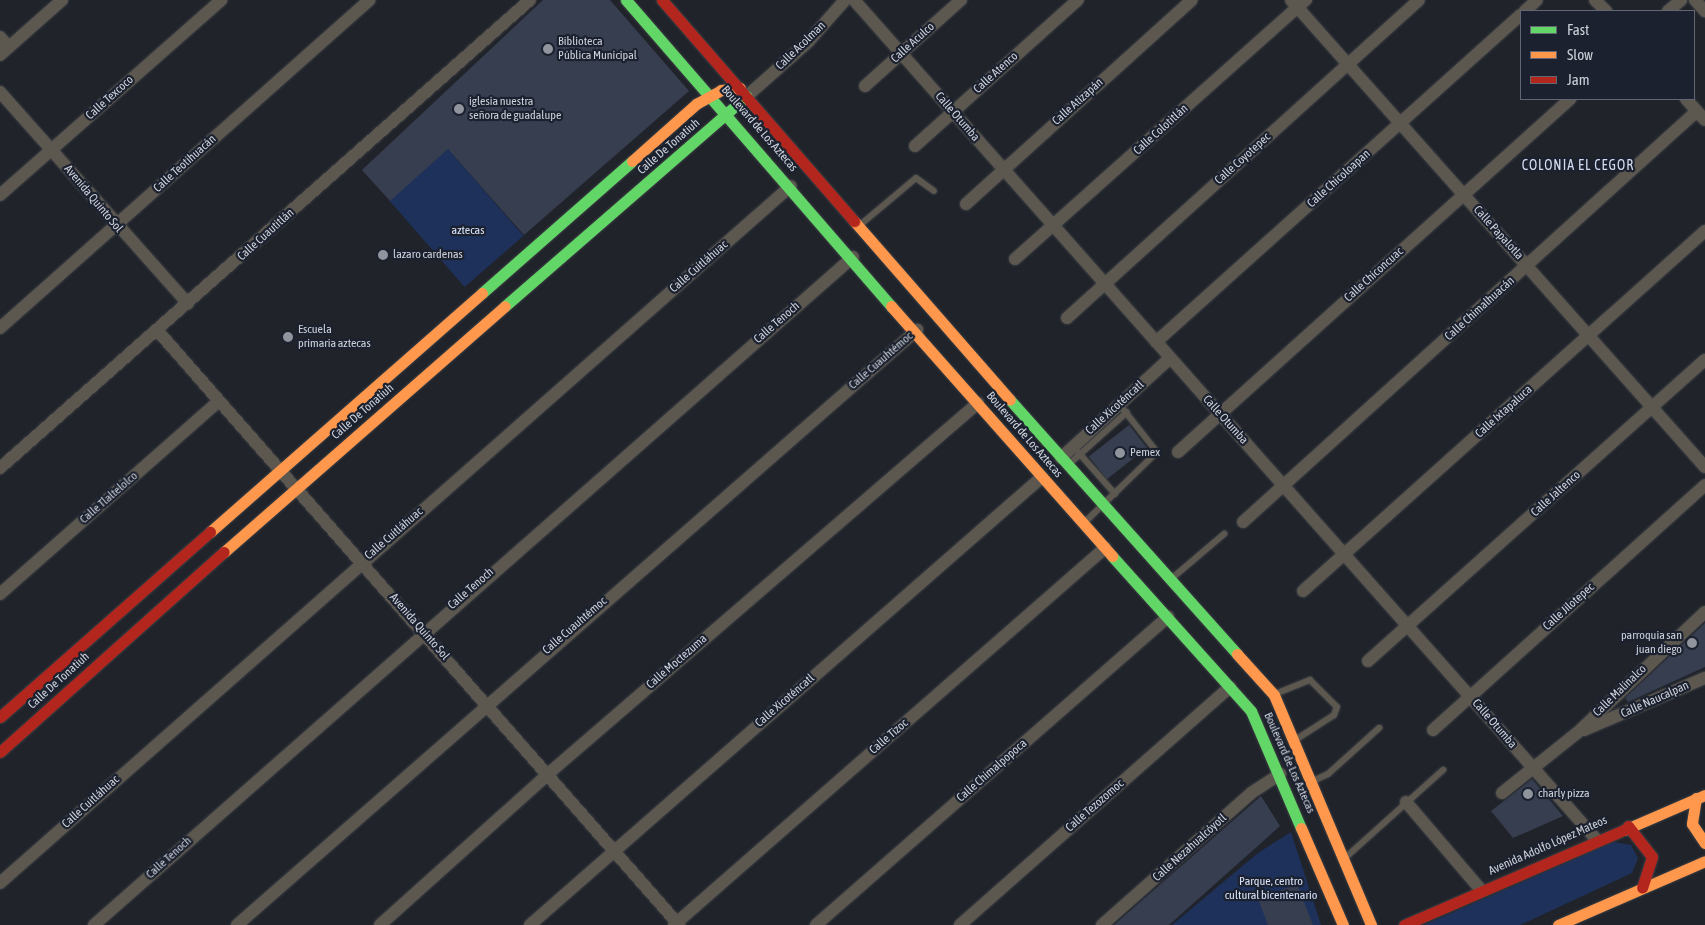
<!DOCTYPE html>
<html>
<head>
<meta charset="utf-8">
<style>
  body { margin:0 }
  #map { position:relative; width:1705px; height:925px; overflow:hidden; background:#20232a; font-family:"Asap Condensed",sans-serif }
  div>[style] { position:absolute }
  .green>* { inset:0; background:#1e315b; transform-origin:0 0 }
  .building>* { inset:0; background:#373e50; transform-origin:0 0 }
  .roads { filter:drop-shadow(0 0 1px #3d4045) drop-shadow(0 0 1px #3d4045) }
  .lane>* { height:6px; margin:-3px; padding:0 3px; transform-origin:3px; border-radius:3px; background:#5c5850 }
  .street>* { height:12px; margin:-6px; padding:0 6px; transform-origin:6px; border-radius:6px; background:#5c5850 }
  .fast>* { height:11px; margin:-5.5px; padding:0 5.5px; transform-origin:5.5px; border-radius:5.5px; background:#63d668 }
  .slow>* { height:11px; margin:-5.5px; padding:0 5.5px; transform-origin:5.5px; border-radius:5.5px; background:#ff974d }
  .jam>* { height:11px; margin:-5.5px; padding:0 5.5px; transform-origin:5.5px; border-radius:5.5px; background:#b3261e }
  .dots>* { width:14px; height:14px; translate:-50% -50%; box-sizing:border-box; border:2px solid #1b212f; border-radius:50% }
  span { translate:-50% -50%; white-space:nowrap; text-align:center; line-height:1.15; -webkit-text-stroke:4.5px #1b212f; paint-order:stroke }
  .poi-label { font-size:12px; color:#cdd1da }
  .left { translate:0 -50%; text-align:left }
  .right { translate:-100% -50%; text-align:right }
  .street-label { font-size:12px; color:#cdd1da }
  .park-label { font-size:12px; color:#d9e3f9 }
  .neighbourhood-label { font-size:14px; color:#d4ddef; letter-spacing:1px }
  .legend { position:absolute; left:1520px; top:10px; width:175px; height:90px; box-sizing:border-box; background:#1b212f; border:1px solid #626773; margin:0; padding:6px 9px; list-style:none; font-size:15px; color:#cdd1da }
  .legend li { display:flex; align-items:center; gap:10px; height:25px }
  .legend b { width:25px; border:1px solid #626773 }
</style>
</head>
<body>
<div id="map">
  <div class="green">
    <div style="left:448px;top:149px;width:115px;height:78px;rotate:49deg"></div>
    <div style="clip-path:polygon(1291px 832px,1321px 925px,1172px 925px,1258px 853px)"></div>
    <div style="clip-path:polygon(1614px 842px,1631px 845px,1638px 858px,1632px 873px,1520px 925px,1424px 925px)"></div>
  </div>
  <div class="building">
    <div style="clip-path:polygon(543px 0,610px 0,689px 91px,524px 235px,448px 149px,390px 201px,362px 170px)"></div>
    <div style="left:1129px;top:425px;width:29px;height:51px;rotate:52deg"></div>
    <div style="clip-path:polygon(1705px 623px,1705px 667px,1628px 702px,1625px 698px)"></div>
    <div style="clip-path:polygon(1532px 779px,1563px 816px,1513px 838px,1491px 811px)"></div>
    <div style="clip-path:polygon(1261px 796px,1280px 826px,1169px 925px,1114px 925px)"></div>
    <div style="clip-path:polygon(1297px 884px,1313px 925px,1268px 925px,1258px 899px)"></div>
  </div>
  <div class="roads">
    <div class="lane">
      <div style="left:860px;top:225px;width:73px;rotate:-40deg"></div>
      <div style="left:916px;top:178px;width:22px;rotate:36deg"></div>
      <div style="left:1078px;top:452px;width:56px;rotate:48.6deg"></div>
      <div style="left:1068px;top:465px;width:79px;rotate:-41.9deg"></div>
      <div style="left:1084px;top:523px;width:102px;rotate:-44.2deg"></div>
      <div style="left:1157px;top:452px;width:61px;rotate:-128.4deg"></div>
      <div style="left:1171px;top:579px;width:70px;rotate:-40.3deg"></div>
      <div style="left:1275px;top:694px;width:38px;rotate:-22deg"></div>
      <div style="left:1310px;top:680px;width:38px;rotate:45deg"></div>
      <div style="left:1337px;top:707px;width:9px;rotate:111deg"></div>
      <div style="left:1334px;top:715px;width:46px;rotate:147.3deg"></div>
      <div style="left:1313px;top:781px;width:17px;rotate:-25deg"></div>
      <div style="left:1328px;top:774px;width:69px;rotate:-42deg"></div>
      <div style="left:1345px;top:858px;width:132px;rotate:-41.9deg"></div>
    </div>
    <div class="street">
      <div style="left:854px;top:0;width:1121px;rotate:48.51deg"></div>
      <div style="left:1291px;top:0;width:624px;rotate:48.44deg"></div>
      <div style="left:1595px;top:0;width:16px;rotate:45deg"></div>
      <div style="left:1695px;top:0;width:15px;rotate:48deg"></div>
      <div style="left:1525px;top:11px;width:16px;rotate:-43deg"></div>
      <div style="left:1668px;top:11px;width:17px;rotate:-40deg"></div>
      <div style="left:0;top:37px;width:13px;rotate:48deg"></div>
      <div style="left:0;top:55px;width:83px;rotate:-41.6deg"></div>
      <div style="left:865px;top:86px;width:129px;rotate:-41.9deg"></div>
      <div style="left:0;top:92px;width:283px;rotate:48.4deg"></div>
      <div style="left:747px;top:96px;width:81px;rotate:-41.5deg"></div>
      <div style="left:808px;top:42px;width:56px;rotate:-48.6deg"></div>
      <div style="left:1686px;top:99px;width:28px;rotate:48deg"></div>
      <div style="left:915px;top:146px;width:219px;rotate:-41.9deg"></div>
      <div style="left:0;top:195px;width:295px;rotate:-41.4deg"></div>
      <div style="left:966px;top:204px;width:304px;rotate:-42.1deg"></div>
      <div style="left:1015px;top:259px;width:390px;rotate:-41.7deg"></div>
      <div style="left:1067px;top:318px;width:474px;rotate:-42.1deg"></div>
      <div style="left:0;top:328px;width:494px;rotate:-41.6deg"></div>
      <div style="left:157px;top:330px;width:792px;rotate:48.74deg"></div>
      <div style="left:1156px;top:342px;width:490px;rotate:-41.9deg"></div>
      <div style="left:1178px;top:452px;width:528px;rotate:-42deg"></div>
      <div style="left:1061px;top:458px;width:148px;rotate:-42.5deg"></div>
      <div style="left:0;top:468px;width:707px;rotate:-41.45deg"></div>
      <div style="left:1243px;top:522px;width:612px;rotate:-42.15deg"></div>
      <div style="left:1303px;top:591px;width:540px;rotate:-41.85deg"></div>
      <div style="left:0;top:594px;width:290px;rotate:-41.4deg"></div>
      <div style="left:1368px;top:661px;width:452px;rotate:-41.8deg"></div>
      <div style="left:1433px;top:730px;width:366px;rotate:-42deg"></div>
      <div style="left:1584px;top:730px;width:132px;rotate:-23.3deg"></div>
      <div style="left:1502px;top:793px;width:96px;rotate:-38.7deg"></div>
      <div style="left:1577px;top:733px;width:176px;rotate:-43.4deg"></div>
      <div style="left:1406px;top:802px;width:117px;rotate:49.5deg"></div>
      <div style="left:0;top:883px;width:1054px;rotate:-41.39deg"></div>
      <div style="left:94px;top:925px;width:1011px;rotate:-41.35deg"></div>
      <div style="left:237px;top:925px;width:904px;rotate:-41.19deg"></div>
      <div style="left:380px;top:925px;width:226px;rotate:-41.9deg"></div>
      <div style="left:548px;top:774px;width:568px;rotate:-40.79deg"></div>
      <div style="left:530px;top:925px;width:680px;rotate:-41.19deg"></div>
      <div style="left:674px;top:925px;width:573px;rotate:-41.18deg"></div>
      <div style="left:816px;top:925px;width:468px;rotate:-41.2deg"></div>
      <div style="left:960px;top:925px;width:360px;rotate:-41.4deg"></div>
      <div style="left:1102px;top:925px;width:199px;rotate:-41.5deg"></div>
      <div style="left:1251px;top:793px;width:35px;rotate:-33deg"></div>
    </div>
    <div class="fast">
      <div style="left:626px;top:0;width:405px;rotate:49.1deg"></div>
      <div style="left:482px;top:293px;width:200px;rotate:-41.3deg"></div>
      <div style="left:505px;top:306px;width:320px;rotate:-41deg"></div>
      <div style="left:1010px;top:400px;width:341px;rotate:48.2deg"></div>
      <div style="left:1112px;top:556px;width:208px;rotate:48.1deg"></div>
      <div style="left:1251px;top:711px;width:127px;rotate:66.9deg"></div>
    </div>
    <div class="slow">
      <div style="left:632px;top:161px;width:86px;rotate:-41.7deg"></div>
      <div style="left:696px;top:104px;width:29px;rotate:-29deg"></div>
      <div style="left:721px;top:90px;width:19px;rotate:-6deg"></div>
      <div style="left:854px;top:221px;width:237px;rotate:48.9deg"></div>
      <div style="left:891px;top:306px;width:334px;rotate:48.5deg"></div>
      <div style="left:210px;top:532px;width:362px;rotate:-41.3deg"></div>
      <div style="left:224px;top:552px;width:373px;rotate:-41.2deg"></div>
      <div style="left:1237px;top:654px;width:55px;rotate:47.9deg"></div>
      <div style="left:1274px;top:695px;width:250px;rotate:67.1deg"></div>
      <div style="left:1696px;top:798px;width:26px;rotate:99deg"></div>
      <div style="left:1692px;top:824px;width:23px;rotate:56deg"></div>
      <div style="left:1301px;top:828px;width:106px;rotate:66.6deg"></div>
      <div style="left:1624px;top:830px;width:88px;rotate:-23.4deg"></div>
      <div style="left:1558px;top:925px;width:160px;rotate:-23.5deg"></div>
    </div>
    <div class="jam">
      <div style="left:662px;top:0;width:293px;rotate:49deg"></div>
      <div style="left:0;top:717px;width:280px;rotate:-41.4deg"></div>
      <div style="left:0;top:752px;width:300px;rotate:-41.8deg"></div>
      <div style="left:1628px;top:826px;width:39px;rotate:52deg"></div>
      <div style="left:1652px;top:857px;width:32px;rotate:108deg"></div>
      <div style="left:1404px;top:925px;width:240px;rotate:-23.4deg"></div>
    </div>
  </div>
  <div class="dots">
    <div style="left:548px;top:49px;background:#90949c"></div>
    <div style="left:459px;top:109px;background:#90949c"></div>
    <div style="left:383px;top:255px;background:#90949c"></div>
    <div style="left:288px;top:337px;background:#90949c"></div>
    <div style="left:1120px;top:453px;background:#90949c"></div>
    <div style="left:1692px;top:643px;background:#90949c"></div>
    <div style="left:1528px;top:794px;background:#90949c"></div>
  </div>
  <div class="poi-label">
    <span class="left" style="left:558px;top:49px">Biblioteca<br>Pública Municipal</span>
    <span class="left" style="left:469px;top:109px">iglesia nuestra<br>señora de guadalupe</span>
    <span class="left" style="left:393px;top:255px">lazaro cardenas</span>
    <span class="left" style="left:298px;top:337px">Escuela<br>primaria aztecas</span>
    <span class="left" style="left:1130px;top:453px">Pemex</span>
    <span class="right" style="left:1682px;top:643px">parroquia san<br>juan diego</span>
    <span class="left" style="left:1538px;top:794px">charly pizza</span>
  </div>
  <div class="street-label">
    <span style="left:913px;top:43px;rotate:-42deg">Calle Aculco</span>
    <span style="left:801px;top:46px;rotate:-44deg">Calle Acolman</span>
    <span style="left:996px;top:73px;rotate:-42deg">Calle Atenco</span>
    <span style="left:110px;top:98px;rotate:-42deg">Calle Texcoco</span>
    <span style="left:1078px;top:102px;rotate:-42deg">Calle Atizapán</span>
    <span style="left:957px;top:117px;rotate:49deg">Calle Otumba</span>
    <span style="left:759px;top:129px;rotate:49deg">Boulevard de Los Aztecas</span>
    <span style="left:1161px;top:130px;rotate:-42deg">Calle Colotitlán</span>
    <span style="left:669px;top:147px;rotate:-41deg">Calle De Tonatiuh</span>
    <span style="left:1243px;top:159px;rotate:-42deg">Calle Coyotepec</span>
    <span style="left:185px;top:164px;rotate:-42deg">Calle Teotihuacán</span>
    <span style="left:1339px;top:179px;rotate:-42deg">Calle Chicoloapan</span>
    <span style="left:93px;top:199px;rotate:50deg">Avenida Quinto Sol</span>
    <span style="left:1498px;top:233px;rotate:48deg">Calle Papalotla</span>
    <span style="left:266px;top:235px;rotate:-42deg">Calle Cuautitlán</span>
    <span style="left:699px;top:267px;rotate:-41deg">Calle Cuitláhuac</span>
    <span style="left:1374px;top:275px;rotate:-42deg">Calle Chiconcuac</span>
    <span style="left:1480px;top:309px;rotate:-42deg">Calle Chimalhuacán</span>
    <span style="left:777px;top:323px;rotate:-41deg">Calle Tenoch</span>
    <span style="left:881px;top:361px;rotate:-41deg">Calle Cuauhtémoc</span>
    <span style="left:1115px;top:408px;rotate:-42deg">Calle Xicoténcatl</span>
    <span style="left:363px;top:412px;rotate:-41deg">Calle De Tonatiuh</span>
    <span style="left:1504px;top:412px;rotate:-42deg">Calle Ixtapaluca</span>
    <span style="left:1225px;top:420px;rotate:48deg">Calle Otumba</span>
    <span style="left:1024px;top:435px;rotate:49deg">Boulevard de Los Aztecas</span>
    <span style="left:1556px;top:494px;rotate:-42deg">Calle Jaltenco</span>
    <span style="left:109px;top:498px;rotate:-41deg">Calle Tlaltelolco</span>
    <span style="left:394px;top:534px;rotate:-41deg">Calle Cuitláhuac</span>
    <span style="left:471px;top:589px;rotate:-41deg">Calle Tenoch</span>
    <span style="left:1569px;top:607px;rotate:-42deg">Calle Jilotepec</span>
    <span style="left:575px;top:626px;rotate:-41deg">Calle Cuauhtémoc</span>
    <span style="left:419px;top:627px;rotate:49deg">Avenida Quinto Sol</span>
    <span style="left:677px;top:662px;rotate:-41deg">Calle Moctezuma</span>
    <span style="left:59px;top:681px;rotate:-42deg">Calle De Tonatiuh</span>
    <span style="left:1620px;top:691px;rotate:-44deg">Calle Malinalco</span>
    <span style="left:1655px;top:700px;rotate:-24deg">Calle Naucalpan</span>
    <span style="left:785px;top:701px;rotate:-41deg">Calle Xicoténcatl</span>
    <span style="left:1494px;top:724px;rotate:49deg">Calle Otumba</span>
    <span style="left:889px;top:737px;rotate:-41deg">Calle Tizoc</span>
    <span style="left:1289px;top:763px;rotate:66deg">Boulevard de Los Aztecas</span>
    <span style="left:992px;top:771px;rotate:-41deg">Calle Chimalpopoca</span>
    <span style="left:91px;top:802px;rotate:-42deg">Calle Cuitláhuac</span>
    <span style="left:1095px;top:806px;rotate:-41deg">Calle Tezozomoc</span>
    <span style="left:1548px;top:846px;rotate:-24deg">Avenida Adolfo López Mateos</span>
    <span style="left:1190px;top:848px;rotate:-42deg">Calle Nezahualcóyotl</span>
    <span style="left:169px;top:858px;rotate:-42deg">Calle Tenoch</span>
  </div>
  <div class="park-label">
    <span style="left:468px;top:231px">aztecas</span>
    <span style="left:1271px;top:889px">Parque, centro<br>cultural bicentenario</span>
  </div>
  <div class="neighbourhood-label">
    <span style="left:1578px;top:165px">COLONIA EL CEGOR</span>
  </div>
  <ul class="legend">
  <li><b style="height:6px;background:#63d668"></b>Fast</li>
  <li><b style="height:6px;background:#ff974d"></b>Slow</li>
  <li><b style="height:6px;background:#b3261e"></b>Jam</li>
  </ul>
</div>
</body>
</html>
